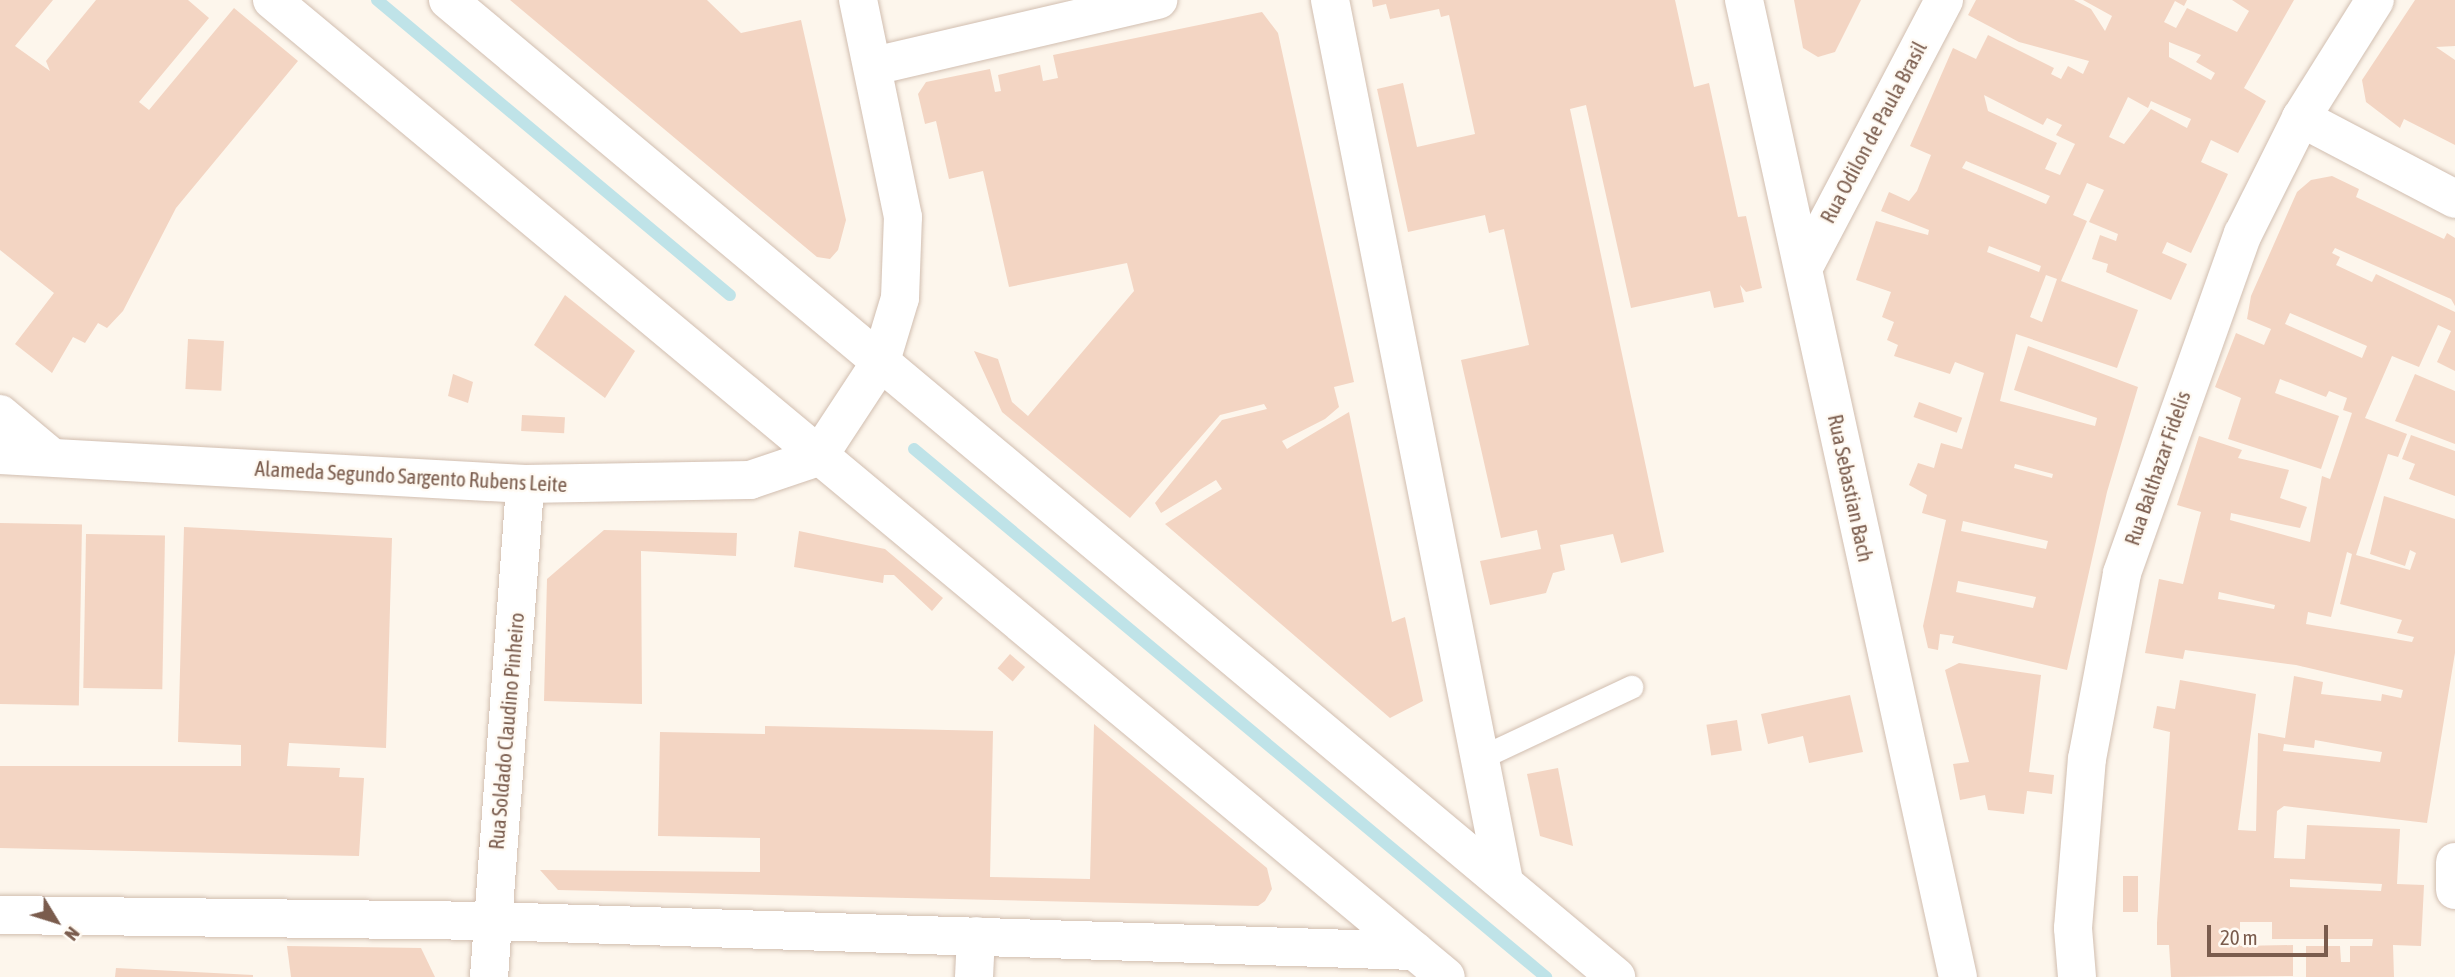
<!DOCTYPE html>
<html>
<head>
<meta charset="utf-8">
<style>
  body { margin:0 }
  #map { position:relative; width:2455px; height:977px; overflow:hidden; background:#fdf6ec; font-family:"Asap Condensed",sans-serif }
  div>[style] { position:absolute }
  .stream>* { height:12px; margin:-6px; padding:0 6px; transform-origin:6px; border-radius:6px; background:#bfe3e8 }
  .building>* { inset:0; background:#f3d5c3; transform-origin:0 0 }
  .roads { filter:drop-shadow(0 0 2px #d1beb0) drop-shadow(0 0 2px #d1beb0) }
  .lane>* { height:23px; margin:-11.5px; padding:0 11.5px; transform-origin:11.5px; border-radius:11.5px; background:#fff }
  .street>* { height:38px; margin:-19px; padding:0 19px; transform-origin:19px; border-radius:19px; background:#fff }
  span { translate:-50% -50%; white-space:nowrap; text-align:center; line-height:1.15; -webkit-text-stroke:5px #fffaf3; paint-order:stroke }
  .street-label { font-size:21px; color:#7a5c4d }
  .north { position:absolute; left:21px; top:886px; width:70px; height:70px; -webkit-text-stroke:5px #fffaf3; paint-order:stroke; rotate:128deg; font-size:19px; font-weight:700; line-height:28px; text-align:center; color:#7a5c4d }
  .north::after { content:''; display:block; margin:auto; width:24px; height:32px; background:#7a5c4d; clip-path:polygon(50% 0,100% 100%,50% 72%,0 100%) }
  .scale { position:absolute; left:2207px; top:925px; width:121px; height:32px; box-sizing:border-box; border:4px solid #7a5c4d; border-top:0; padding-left:9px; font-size:21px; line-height:24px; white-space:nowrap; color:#7a5c4d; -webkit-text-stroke:5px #fffaf3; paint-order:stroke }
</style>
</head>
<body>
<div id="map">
  <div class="stream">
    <div style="left:377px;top:0;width:460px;rotate:39.9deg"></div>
    <div style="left:914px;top:449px;width:824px;rotate:39.88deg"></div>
  </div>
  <div class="building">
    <div style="clip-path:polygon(0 0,53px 0,15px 46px,50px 71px,46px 61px,96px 0,188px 0,209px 18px,139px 102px,149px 110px,234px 8px,298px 61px,176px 208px,123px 311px,107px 328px,98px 323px,85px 343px,73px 337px,52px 373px,15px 344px,54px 293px,0 250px)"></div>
    <div style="clip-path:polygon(510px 0,707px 0,741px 33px,801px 20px,846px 220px,838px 250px,830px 259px,817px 257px)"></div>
    <div style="clip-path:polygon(1372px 0,1675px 0,1694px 87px,1709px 83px,1738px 217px,1746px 216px,1762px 288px,1746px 292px,1740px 285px,1744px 302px,1714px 308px,1710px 291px,1631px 308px,1586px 105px,1570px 109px,1664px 552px,1621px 563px,1613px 534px,1560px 545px,1565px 570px,1553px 573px,1546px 593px,1490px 605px,1480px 561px,1541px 549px,1537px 530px,1501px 538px,1461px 360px,1529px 345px,1504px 229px,1489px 233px,1485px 215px,1408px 232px,1377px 89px,1403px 83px,1417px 147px,1475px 134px,1449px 15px,1441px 17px,1439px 9px,1390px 19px,1386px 4px,1373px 7px)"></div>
    <div style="clip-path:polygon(1794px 0,1861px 0,1835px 52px,1818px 57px,1803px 48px)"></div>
    <div style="clip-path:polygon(evenodd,1976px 0,2074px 0,2091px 9px,2105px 31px,2112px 16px,2083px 0,2187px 0,2184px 6px,2175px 1px,2164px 22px,2176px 28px,2187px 8px,2237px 32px,2249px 11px,2232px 0,2294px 0,2244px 88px,2266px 101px,2238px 153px,2211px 140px,2201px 162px,2228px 174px,2191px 253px,2167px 242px,2162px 253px,2187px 264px,2171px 300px,2106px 272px,2108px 264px,2092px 259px,2100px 235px,2116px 241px,2118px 234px,2089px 222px,2104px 190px,2087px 183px,2073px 215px,2087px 221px,2061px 281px,2138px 310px,2117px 368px,2016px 334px,2000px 401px,2095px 426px,2097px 418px,2014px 390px,2028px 346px,2138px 387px,2107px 492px,2067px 670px,1952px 643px,1954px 636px,1940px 634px,1938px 650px,1928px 648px,1923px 626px,1946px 520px,1922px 513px,1927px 495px,1909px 485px,1918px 463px,1934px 468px,1941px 443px,1962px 449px,1984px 373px,1955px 362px,1950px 374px,1894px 356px,1898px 345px,1887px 340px,1894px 322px,1882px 317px,1891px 292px,1856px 280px,1876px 221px,1928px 235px,1929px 230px,1881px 211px,1889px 192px,1909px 201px,1917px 191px,1931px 155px,1910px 146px,1953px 48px,1976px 59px,1988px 35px,2054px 68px,2051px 74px,2061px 79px,2068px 66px,2083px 74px,2089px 61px,2019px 42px,1968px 15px,1976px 0,2169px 42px,2201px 55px,2196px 62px,2215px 73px,2211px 80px,2169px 57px,2169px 42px,1976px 0,1984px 95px,2043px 125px,2047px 118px,2062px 125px,2056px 135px,2075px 144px,2060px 175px,2045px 169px,2057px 143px,1988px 111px,1984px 95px,1976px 0,2128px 97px,2148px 108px,2151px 101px,2191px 119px,2187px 128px,2151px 109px,2124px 144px,2109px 137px,2128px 97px,1976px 0,1966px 161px,2050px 196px,2046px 204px,1962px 168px,1966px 161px,1976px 0,1989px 246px,2041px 266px,2039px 272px,1987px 252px,1989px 246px,1976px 0,2046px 275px,2057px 279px,2042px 322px,2030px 317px,2046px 275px,1976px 0,2015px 464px,2053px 474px,2052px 478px,2014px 468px,2015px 464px,1976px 0,1963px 521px,2048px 541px,2046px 549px,1961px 531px,1963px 521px,1976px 0,1958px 581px,2036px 597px,2033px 608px,1956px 592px,1958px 581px)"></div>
    <div style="clip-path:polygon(2415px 0,2455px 0,2455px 46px,2436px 47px,2455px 60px,2455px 145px,2404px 119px,2400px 128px,2366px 102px,2362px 80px)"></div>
    <div style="clip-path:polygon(1262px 12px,1278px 33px,1354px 382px,1334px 387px,1339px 407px,1325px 419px,1282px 441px,1287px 449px,1349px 412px,1392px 622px,1405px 617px,1423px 701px,1390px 718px,1165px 524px,1222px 489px,1216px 480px,1161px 513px,1155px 503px,1222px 420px,1267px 409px,1264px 404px,1220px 415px,1130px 518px,1002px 412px,974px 351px,998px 359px,1012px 402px,1028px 416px,1134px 291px,1127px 263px,1009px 287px,983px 171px,949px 179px,936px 121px,925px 124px,918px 94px,926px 82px,990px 69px,995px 92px,1001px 91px,998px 75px,1040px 65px,1043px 81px,1058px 78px,1053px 55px)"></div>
    <div style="clip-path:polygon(evenodd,2332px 176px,2359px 189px,2356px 197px,2444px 239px,2447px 233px,2455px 238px,2455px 306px,2451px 299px,2335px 248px,2332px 253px,2340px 257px,2336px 265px,2372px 282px,2376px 274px,2455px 312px,2455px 371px,2437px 362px,2451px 331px,2438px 325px,2419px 367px,2392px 356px,2365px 418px,2407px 434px,2398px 457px,2388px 454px,2356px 555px,2410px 570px,2416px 553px,2410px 550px,2405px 566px,2370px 554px,2384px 496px,2455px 519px,2455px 653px,2427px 823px,2284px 806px,2277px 811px,2274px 858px,2305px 859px,2307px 825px,2400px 829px,2397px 884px,2424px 885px,2421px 946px,2393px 945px,2394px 977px,2306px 977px,2306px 946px,2340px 946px,2341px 962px,2350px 962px,2350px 946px,2372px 946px,2373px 939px,2272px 939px,2272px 922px,2240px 922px,2240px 946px,2293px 945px,2293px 976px,2171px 977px,2169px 945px,2157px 945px,2157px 923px,2170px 732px,2153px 728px,2157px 706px,2175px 709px,2180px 680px,2256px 694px,2238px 830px,2256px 831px,2258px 733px,2285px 738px,2294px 676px,2323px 682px,2321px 694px,2381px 701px,2382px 694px,2401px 698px,2403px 690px,2296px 665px,2185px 650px,2183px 659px,2145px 653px,2159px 579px,2183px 584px,2195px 535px,2201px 512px,2177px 505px,2199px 436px,2242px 450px,2238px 458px,2289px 470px,2280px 498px,2307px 507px,2300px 528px,2231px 513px,2230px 520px,2310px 542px,2322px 476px,2330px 479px,2352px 413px,2343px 410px,2347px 398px,2329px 391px,2326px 397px,2280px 379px,2275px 393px,2339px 416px,2321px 469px,2228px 439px,2241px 398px,2215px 387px,2236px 333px,2264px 345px,2271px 329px,2247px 319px,2251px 296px,2297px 192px,2311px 180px,2332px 176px,2290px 313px,2367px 346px,2362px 358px,2285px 324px,2290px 313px,2332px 176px,2347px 552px,2352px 554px,2340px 604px,2402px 620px,2397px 633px,2414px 637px,2412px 642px,2306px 624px,2308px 612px,2331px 617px,2347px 552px,2332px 176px,2219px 592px,2275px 605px,2274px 609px,2218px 599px,2219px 592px,2332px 176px,2315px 740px,2382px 752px,2380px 762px,2283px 751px,2284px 744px,2314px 748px,2315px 740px,2332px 176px,2290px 879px,2382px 884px,2381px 891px,2290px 887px,2290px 879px)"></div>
    <div style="clip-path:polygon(565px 295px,635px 351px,605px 398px,534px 345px)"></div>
    <div style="left:188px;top:339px;width:36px;height:50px;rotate:3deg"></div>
    <div style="clip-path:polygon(453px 374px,473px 382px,468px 403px,448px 396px)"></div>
    <div style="clip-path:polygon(2415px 374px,2455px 391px,2455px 444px,2395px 421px)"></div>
    <div style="left:1919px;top:402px;width:46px;height:16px;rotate:20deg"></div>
    <div style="left:522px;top:415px;width:43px;height:16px;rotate:3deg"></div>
    <div style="clip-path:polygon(2411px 435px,2455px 451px,2455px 496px,2409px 479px,2415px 464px,2402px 459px)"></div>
    <div style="left:0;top:523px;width:82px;height:181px;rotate:1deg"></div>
    <div style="clip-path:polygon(184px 527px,392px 538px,386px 748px,289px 743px,287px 766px,340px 768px,339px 777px,364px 778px,359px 856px,0 848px,0 766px,241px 766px,241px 745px,178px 742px)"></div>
    <div style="clip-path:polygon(604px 530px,737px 533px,736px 556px,641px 551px,642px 704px,544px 701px,547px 579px)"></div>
    <div style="clip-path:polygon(799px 531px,885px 549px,943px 598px,932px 611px,894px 575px,884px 575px,883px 583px,794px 567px)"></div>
    <div style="left:86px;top:534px;width:79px;height:154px;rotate:1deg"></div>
    <div style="left:1010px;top:654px;width:20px;height:19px;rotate:41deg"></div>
    <div style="clip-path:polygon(1959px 663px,2041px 675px,2029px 772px,2054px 775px,2052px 794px,2027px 791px,2024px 814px,1988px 810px,1985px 795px,1960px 800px,1953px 764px,1969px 762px,1945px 670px)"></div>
    <div style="clip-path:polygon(1850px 695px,1863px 752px,1809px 763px,1803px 736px,1768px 744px,1761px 714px)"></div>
    <div style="left:1737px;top:720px;width:31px;height:31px;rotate:81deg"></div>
    <div style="clip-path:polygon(1094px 724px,1267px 868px,1272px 889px,1265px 901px,1258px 906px,558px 890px,540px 870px,760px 872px,760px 838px,658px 836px,660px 732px,765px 734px,765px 726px,993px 731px,990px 877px,1090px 879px)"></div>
    <div style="clip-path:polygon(1558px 768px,1573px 846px,1540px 836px,1527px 774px)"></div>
    <div style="left:2123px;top:876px;width:15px;height:36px"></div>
    <div style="clip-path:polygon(287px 946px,421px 948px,435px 977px,291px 977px)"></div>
    <div style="clip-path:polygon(116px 968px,253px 975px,253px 977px,115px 977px)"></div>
  </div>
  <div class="roads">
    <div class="lane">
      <div style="left:1482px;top:757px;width:165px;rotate:-25.2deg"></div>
    </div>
    <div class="street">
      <div style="left:272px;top:0;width:1527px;rotate:39.77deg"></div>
      <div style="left:448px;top:0;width:1523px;rotate:39.91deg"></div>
      <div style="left:1330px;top:0;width:898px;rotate:78.83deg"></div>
      <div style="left:1744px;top:0;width:1000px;rotate:77.65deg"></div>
      <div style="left:874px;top:66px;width:292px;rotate:-13.1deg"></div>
      <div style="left:2301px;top:118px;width:174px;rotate:27.7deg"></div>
      <div style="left:1805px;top:265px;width:299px;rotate:-62.3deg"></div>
      <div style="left:0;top:414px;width:64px;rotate:39.9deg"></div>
      <div style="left:0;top:455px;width:526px;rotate:3.16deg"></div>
      <div style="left:525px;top:484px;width:225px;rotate:-1deg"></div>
      <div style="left:750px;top:480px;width:72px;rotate:-18.7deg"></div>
      <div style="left:818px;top:457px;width:115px;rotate:-56.7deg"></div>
      <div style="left:881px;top:361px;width:66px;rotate:-73.2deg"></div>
      <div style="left:900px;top:298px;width:81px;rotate:-87.9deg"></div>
      <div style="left:903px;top:217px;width:222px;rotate:-101.7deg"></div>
      <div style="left:2455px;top:862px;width:28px;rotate:90deg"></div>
      <div style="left:0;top:915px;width:491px;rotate:0.7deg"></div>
      <div style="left:491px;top:921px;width:924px;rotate:1.86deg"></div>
      <div style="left:489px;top:977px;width:494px;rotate:-85.8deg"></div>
      <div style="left:974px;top:977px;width:41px;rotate:-87.2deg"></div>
      <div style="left:2077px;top:977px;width:49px;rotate:-94.7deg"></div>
      <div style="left:2073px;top:928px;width:170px;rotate:-85.3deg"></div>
      <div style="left:2087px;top:759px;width:189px;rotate:-79.3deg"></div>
      <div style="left:2122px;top:573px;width:360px;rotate:-70.4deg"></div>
      <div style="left:2243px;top:234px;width:130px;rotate:-63.4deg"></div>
      <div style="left:2301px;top:118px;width:139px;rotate:-57.9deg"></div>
    </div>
  </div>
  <div class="street-label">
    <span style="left:1873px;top:132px;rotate:-62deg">Rua Odilon de Paula Brasil</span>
    <span style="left:2157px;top:468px;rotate:-71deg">Rua Balthazar Fidelis</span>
    <span style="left:411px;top:476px;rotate:3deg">Alameda Segundo Sargento Rubens Leite</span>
    <span style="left:1851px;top:488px;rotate:78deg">Rua Sebastian Bach</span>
    <span style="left:506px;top:731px;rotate:-85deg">Rua Soldado Claudino Pinheiro</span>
  </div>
  <div class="north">N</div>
  <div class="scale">20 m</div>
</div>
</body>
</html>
